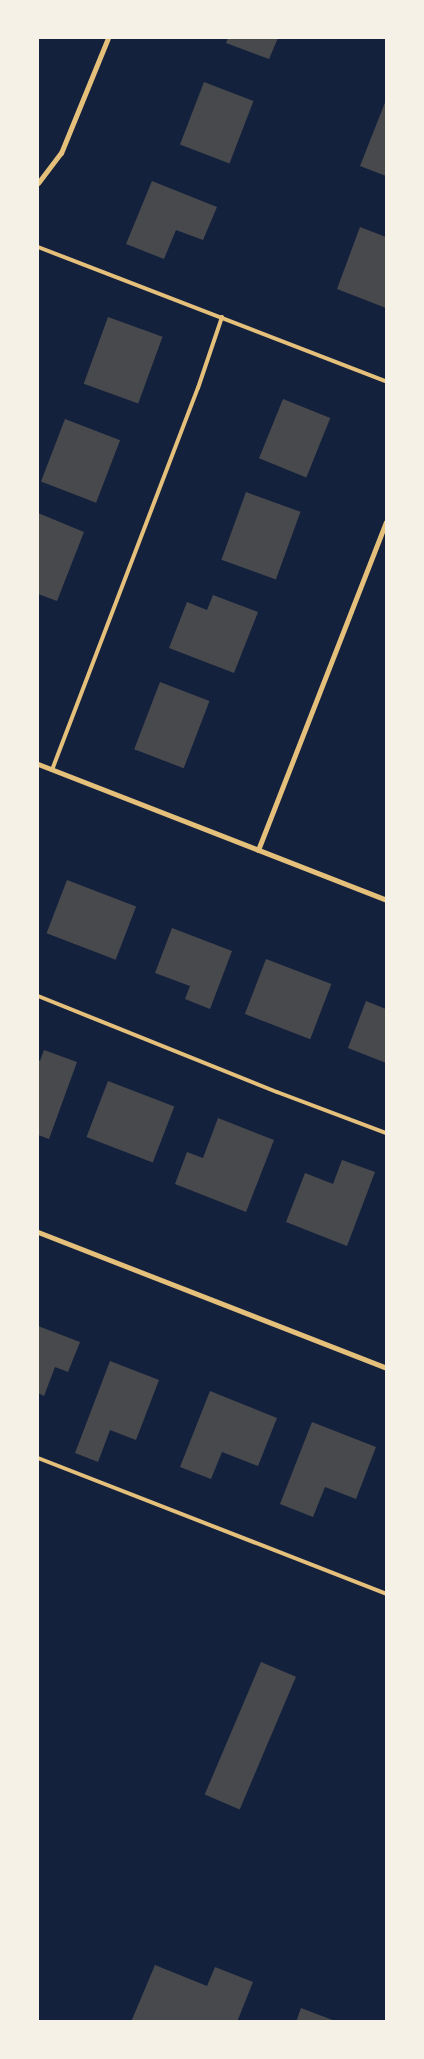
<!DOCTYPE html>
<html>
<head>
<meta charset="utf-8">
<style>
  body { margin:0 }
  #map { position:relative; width:424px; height:2059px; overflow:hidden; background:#14213d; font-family:Quicksand,sans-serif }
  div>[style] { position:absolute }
  .building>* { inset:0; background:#48494c; transform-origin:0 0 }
  .service>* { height:4px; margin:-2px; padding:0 2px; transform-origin:2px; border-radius:2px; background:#e5c07b }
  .minor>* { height:5px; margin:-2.5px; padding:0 2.5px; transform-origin:2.5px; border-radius:2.5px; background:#e5c07b }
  span { translate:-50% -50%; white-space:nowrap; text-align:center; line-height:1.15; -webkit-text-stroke:4px #f6f1e7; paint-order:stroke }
  .frame { position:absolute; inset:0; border:39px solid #f6f1e7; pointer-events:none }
</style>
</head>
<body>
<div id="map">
  <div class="building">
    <div style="clip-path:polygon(228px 38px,278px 38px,269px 59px,226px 43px)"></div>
    <div style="left:204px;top:82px;width:53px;height:67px;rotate:21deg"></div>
    <div style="clip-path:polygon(386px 100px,386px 176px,360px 166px)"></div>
    <div style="clip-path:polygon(152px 181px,217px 207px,203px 240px,176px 230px,164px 259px,126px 244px)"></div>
    <div style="clip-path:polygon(360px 227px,386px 237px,386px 308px,337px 289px)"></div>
    <div style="left:108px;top:317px;width:58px;height:71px;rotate:20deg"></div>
    <div style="left:283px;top:399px;width:51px;height:64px;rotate:22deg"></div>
    <div style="left:65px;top:419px;width:59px;height:67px;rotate:21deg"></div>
    <div style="left:246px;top:492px;width:58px;height:72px;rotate:20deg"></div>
    <div style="clip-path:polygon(38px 513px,84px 532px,57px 601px,38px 594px)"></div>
    <div style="clip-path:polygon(213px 595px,258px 612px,234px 673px,169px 648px,187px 602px,207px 610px)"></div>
    <div style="left:160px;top:682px;width:53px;height:72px;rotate:21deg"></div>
    <div style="left:67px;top:880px;width:74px;height:57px;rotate:21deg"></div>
    <div style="clip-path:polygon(172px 928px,232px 951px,210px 1009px,185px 999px,190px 986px,155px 973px)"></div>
    <div style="left:266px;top:959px;width:70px;height:59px;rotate:21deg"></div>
    <div style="clip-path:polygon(366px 1001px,386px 1009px,386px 1063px,348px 1048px)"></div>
    <div style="clip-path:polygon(44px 1050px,77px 1062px,49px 1139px,38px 1135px,38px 1060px,40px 1061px)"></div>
    <div style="left:108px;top:1081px;width:71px;height:60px;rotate:21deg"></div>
    <div style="clip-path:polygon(218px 1118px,274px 1140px,246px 1212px,175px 1184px,187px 1152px,203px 1158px)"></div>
    <div style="clip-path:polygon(342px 1160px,375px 1172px,347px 1246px,286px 1222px,305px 1173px,333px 1184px)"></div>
    <div style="clip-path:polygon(38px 1326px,80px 1342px,68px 1372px,55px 1367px,44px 1396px,38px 1393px)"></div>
    <div style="clip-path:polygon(110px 1361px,159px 1380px,136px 1440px,110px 1430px,98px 1462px,75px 1453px)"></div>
    <div style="clip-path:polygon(210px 1391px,277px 1418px,258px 1466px,222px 1452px,211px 1479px,180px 1467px)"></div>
    <div style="clip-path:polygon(312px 1422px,376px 1447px,356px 1499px,325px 1487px,313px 1517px,280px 1504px)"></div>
    <div style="left:261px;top:1662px;width:38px;height:144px;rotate:23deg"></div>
    <div style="clip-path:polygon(155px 1965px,207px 1986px,215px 1967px,253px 1982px,237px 2022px,131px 2022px)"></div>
    <div style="clip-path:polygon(301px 2008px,335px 2021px,335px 2022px,296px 2022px)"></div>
  </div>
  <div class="service">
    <div style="left:38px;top:247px;width:373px;rotate:21.1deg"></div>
    <div style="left:52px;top:770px;width:409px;rotate:-69.1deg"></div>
    <div style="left:198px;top:388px;width:75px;rotate:-71.3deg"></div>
    <div style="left:38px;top:996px;width:258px;rotate:21.9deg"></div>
    <div style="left:277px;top:1092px;width:116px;rotate:20.6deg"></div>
    <div style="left:38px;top:1458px;width:374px;rotate:21.3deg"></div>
  </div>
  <div class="minor">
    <div style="left:38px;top:183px;width:38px;rotate:-53deg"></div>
    <div style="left:61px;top:153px;width:124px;rotate:-67.8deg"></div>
    <div style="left:38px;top:764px;width:374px;rotate:21.3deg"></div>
    <div style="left:258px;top:850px;width:352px;rotate:-68.7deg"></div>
    <div style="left:38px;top:1232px;width:374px;rotate:21.3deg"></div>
  </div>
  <div class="frame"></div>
</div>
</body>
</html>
